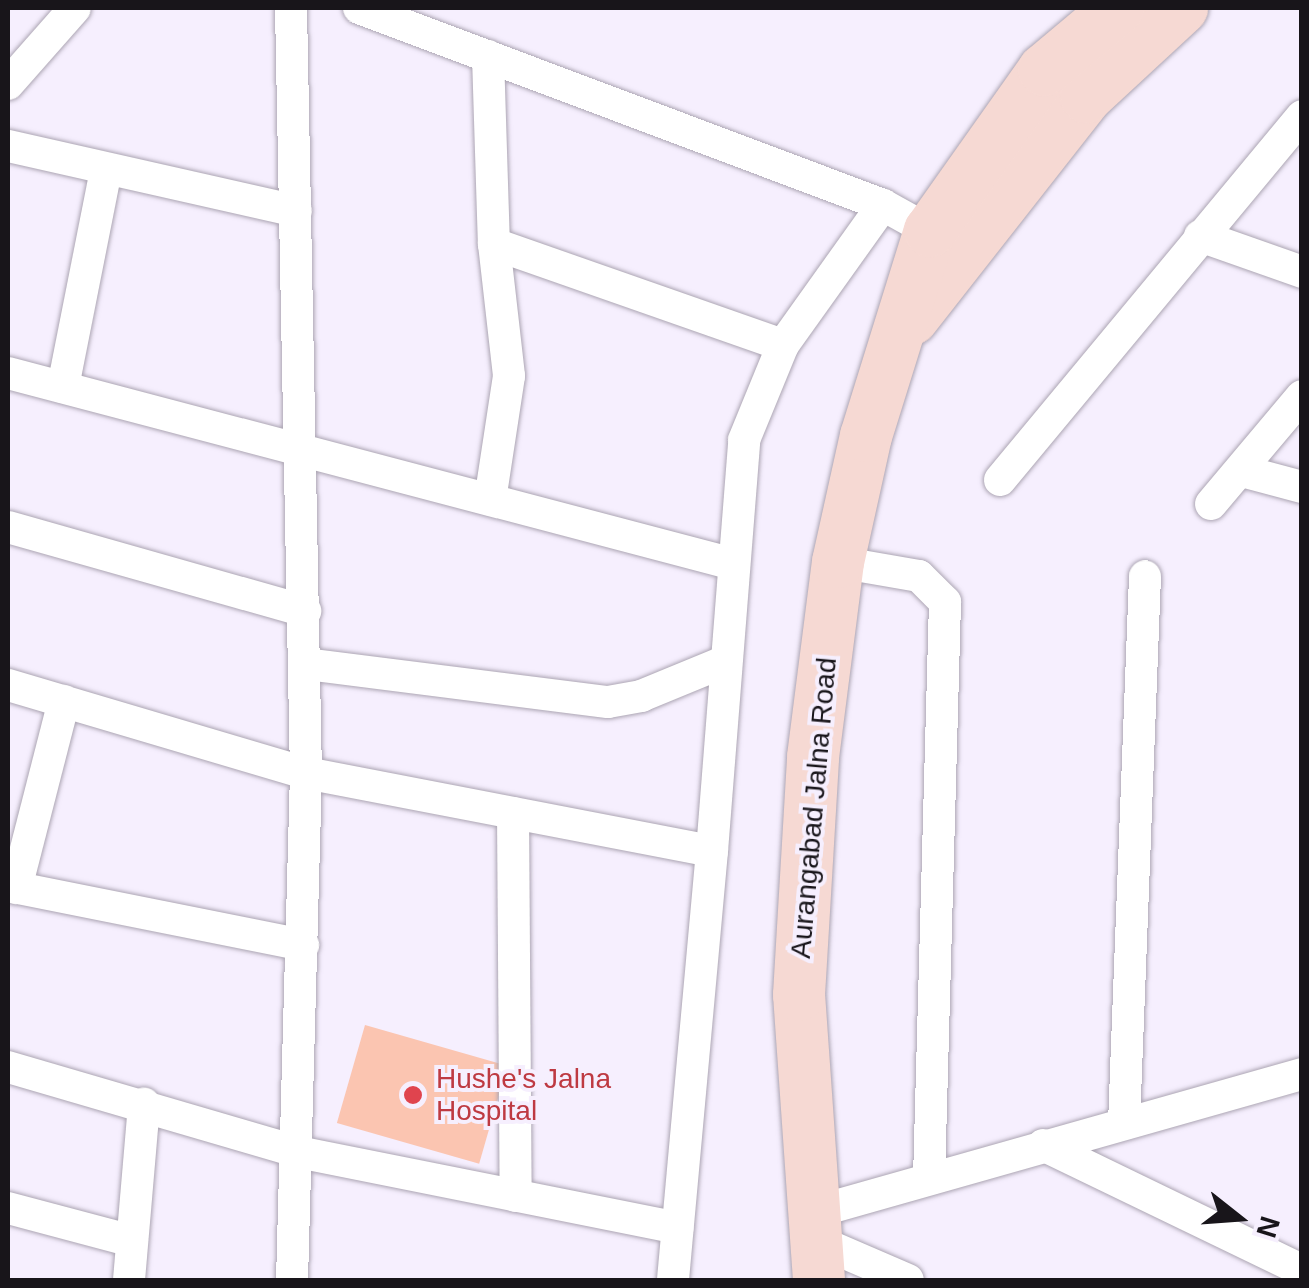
<!DOCTYPE html>
<html>
<head>
<meta charset="utf-8">
<style>
  body { margin:0 }
  #map { position:relative; width:1309px; height:1288px; overflow:hidden; background:#f6effe; font-family:Helvetica,sans-serif }
  div>[style] { position:absolute }
  .building>* { inset:0; background:#fbc5b1; transform-origin:0 0 }
  .roads { filter:drop-shadow(0 0 2px #aca5b3) drop-shadow(0 0 2px #aca5b3) }
  .street>* { height:32px; margin:-16px; padding:0 16px; transform-origin:16px; border-radius:16px; background:#fff }
  .primary>* { height:52px; margin:-26px; padding:0 26px; transform-origin:26px; border-radius:26px; background:#f6d9d3 }
  .dots>* { width:28px; height:28px; translate:-50% -50%; box-sizing:border-box; border:5px solid #f6effe; border-radius:50% }
  span { translate:-50% -50%; white-space:nowrap; text-align:center; line-height:1.15; -webkit-text-stroke:8px #f6effe; paint-order:stroke }
  .street-label { font-size:28px; color:#18151a }
  .health-label { font-size:28px; color:#be3a42 }
  .left { translate:0 -50%; text-align:left }
  .frame { position:absolute; inset:0; border:10px solid #18151a; pointer-events:none }
  .north { position:absolute; left:1189px; top:1168px; width:100px; height:100px; -webkit-text-stroke:8px #f6effe; paint-order:stroke; rotate:107deg; font-size:28px; font-weight:700; line-height:40px; text-align:center; color:#18151a }
  .north::after { content:''; display:block; margin:auto; width:35px; height:45px; background:#18151a; clip-path:polygon(50% 0,100% 100%,50% 72%,0 100%) }
</style>
</head>
<body>
<div id="map">
  <div class="building">
    <div style="left:365px;top:1025px;width:148px;height:102px;rotate:16deg"></div>
  </div>
  <div class="roads">
    <div class="street">
      <div style="left:291px;top:8px;width:765px;rotate:88.88deg"></div>
      <div style="left:306px;top:773px;width:413px;rotate:10.9deg"></div>
      <div style="left:712px;top:851px;width:431px;rotate:95.2deg"></div>
      <div style="left:359px;top:8px;width:560px;rotate:20.6deg"></div>
      <div style="left:883px;top:205px;width:54px;rotate:29deg"></div>
      <div style="left:488px;top:56px;width:188px;rotate:88.2deg"></div>
      <div style="left:494px;top:244px;width:133px;rotate:83.5deg"></div>
      <div style="left:509px;top:376px;width:125px;rotate:98.7deg"></div>
      <div style="left:8px;top:84px;width:101px;rotate:-48.6deg"></div>
      <div style="left:8px;top:146px;width:295px;rotate:12.7deg"></div>
      <div style="left:1200px;top:236px;width:108px;rotate:19.4deg"></div>
      <div style="left:494px;top:244px;width:306px;rotate:19.3deg"></div>
      <div style="left:8px;top:373px;width:750px;rotate:14.76deg"></div>
      <div style="left:63px;top:387px;width:222px;rotate:-78.8deg"></div>
      <div style="left:1242px;top:471px;width:62px;rotate:14.9deg"></div>
      <div style="left:1000px;top:480px;width:473px;rotate:-50.3deg"></div>
      <div style="left:1211px;top:504px;width:141px;rotate:-49.9deg"></div>
      <div style="left:8px;top:527px;width:309px;rotate:15.8deg"></div>
      <div style="left:838px;top:562px;width:82px;rotate:9.8deg"></div>
      <div style="left:919px;top:576px;width:37px;rotate:45deg"></div>
      <div style="left:945px;top:602px;width:576px;rotate:91.59deg"></div>
      <div style="left:306px;top:664px;width:304px;rotate:7.2deg"></div>
      <div style="left:608px;top:702px;width:34px;rotate:-10deg"></div>
      <div style="left:641px;top:696px;width:92px;rotate:-22.4deg"></div>
      <div style="left:8px;top:685px;width:311px;rotate:16.5deg"></div>
      <div style="left:306px;top:773px;width:507px;rotate:91.58deg"></div>
      <div style="left:513px;top:813px;width:383px;rotate:89.6deg"></div>
      <div style="left:712px;top:851px;width:412px;rotate:-85.5deg"></div>
      <div style="left:744px;top:440px;width:103px;rotate:-67.7deg"></div>
      <div style="left:783px;top:345px;width:172px;rotate:-54.5deg"></div>
      <div style="left:8px;top:886px;width:301px;rotate:11.3deg"></div>
      <div style="left:16px;top:888px;width:193px;rotate:-75.6deg"></div>
      <div style="left:8px;top:1067px;width:302px;rotate:16.3deg"></div>
      <div style="left:298px;top:1152px;width:387px;rotate:11.3deg"></div>
      <div style="left:1124px;top:1123px;width:547px;rotate:-87.8deg"></div>
      <div style="left:1043px;top:1145px;width:288px;rotate:25.8deg"></div>
      <div style="left:8px;top:1208px;width:128px;rotate:14.9deg"></div>
      <div style="left:811px;top:1213px;width:510px;rotate:-15.81deg"></div>
      <div style="left:815px;top:1240px;width:101px;rotate:23.3deg"></div>
      <div style="left:129px;top:1280px;width:177px;rotate:-85.1deg"></div>
    </div>
    <div class="primary">
      <div style="left:912px;top:319px;width:282px;rotate:-51.9deg"></div>
      <div style="left:1086px;top:97px;width:131px;rotate:-42.8deg"></div>
      <div style="left:819px;top:1280px;width:286px;rotate:-94deg"></div>
      <div style="left:799px;top:995px;width:238px;rotate:-86.6deg"></div>
      <div style="left:813px;top:757px;width:197px;rotate:-82.7deg"></div>
      <div style="left:838px;top:562px;width:129px;rotate:-77.5deg"></div>
      <div style="left:866px;top:436px;width:215px;rotate:-72.7deg"></div>
      <div style="left:930px;top:231px;width:197px;rotate:-54.7deg"></div>
      <div style="left:1044px;top:70px;width:97px;rotate:-40deg"></div>
    </div>
  </div>
  <div class="dots">
    <div style="left:413px;top:1095px;background:#e0444e"></div>
  </div>
  <div class="street-label">
    <span style="left:814px;top:808px;rotate:-85deg">Aurangabad Jalna Road</span>
  </div>
  <div class="health-label">
    <span class="left" style="left:436px;top:1095px">Hushe's Jalna<br>Hospital</span>
  </div>
  <div class="frame"></div>
  <div class="north">N</div>
</div>
</body>
</html>
